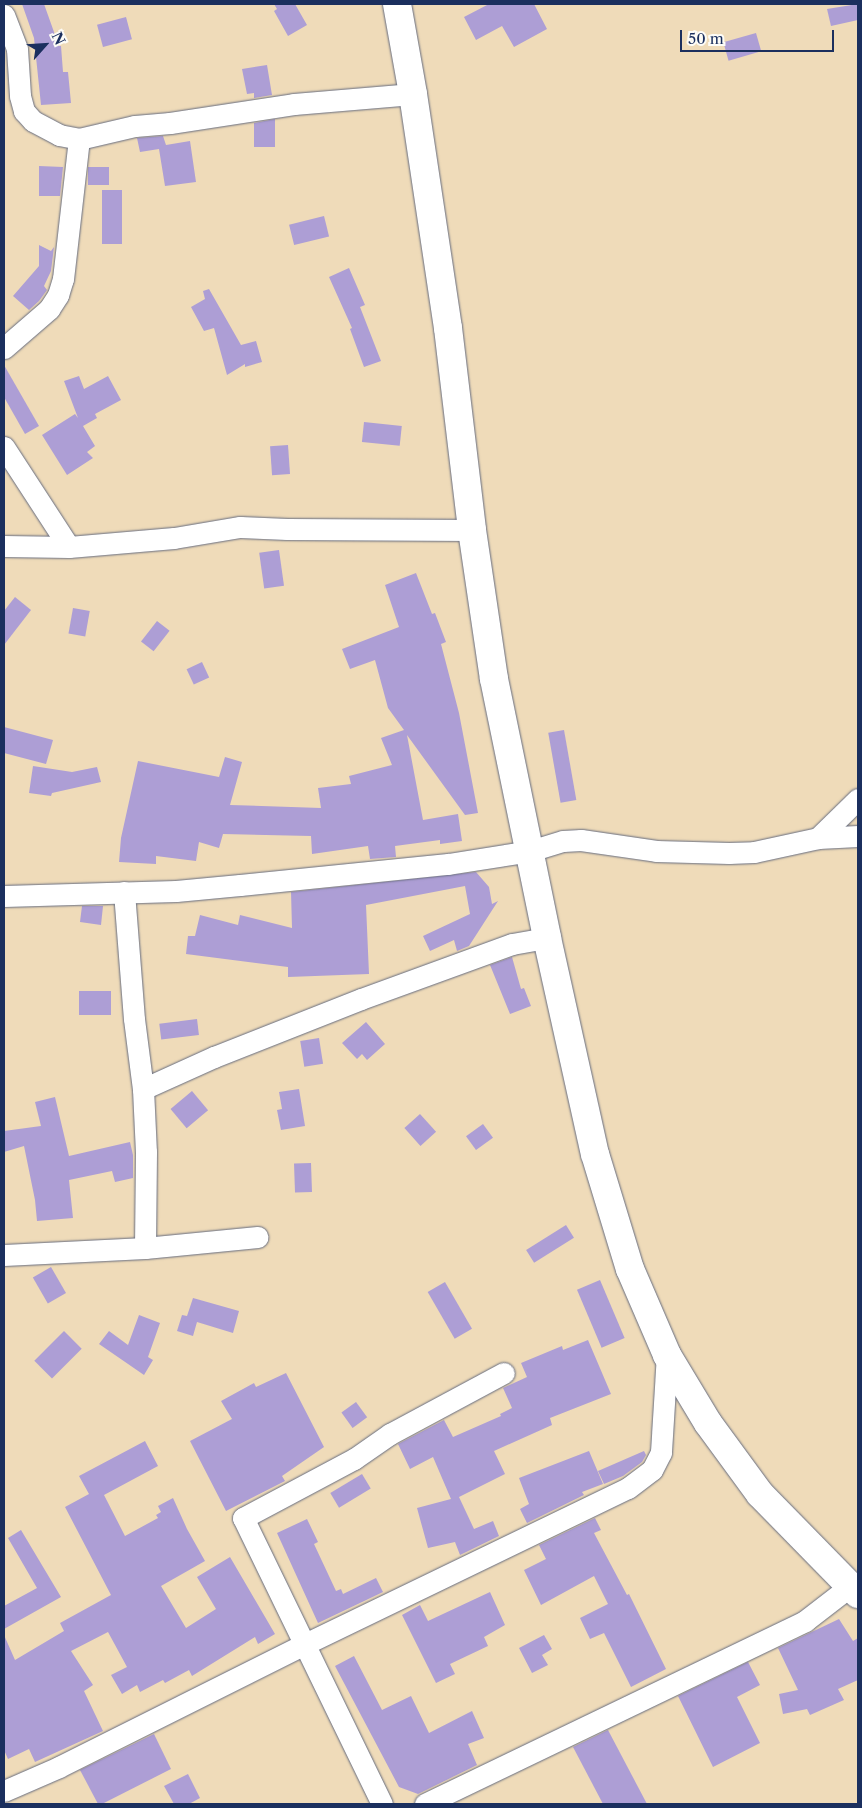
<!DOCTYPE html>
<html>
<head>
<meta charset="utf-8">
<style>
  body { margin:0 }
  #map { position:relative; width:862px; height:1808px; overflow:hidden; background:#efdbb9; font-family:"Libre Caslon Text",serif }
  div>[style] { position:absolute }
  .building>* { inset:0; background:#ad9ed5; transform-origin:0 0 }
  .roads { filter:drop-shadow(0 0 1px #656b7e) drop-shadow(0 0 1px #656b7e) }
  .minor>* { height:21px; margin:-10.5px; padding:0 10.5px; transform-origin:10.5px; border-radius:10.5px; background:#fff }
  .tertiary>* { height:28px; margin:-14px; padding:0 14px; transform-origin:14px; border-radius:14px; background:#fff }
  span { translate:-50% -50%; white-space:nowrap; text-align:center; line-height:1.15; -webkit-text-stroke:4.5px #fdfcf7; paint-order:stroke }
  .frame { position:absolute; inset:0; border:5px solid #1b2f5e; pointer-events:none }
  .north { position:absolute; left:20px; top:20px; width:50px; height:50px; -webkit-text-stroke:4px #fdfcf7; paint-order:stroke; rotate:64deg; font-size:14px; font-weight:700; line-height:20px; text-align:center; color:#1b2f5e }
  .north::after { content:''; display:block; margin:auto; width:18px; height:22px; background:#1b2f5e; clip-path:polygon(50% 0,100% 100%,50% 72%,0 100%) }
  .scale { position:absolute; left:680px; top:30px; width:154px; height:22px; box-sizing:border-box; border:2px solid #1b2f5e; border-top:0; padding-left:6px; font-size:15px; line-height:18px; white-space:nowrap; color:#1b2f5e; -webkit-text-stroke:4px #fdfcf7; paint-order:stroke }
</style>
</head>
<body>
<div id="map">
  <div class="building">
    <div style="clip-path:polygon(22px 4px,44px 4px,59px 46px,61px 46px,63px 72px,68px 72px,71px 103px,41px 105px,34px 38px)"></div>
    <div style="clip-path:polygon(274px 4px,295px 4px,307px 25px,288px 36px,274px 11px,277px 9px)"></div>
    <div style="clip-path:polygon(489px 4px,534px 4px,547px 29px,514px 47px,502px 26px,476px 40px,464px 17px)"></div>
    <div style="clip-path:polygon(858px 4px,858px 20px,831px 26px,827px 9px)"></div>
    <div style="left:126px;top:17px;width:23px;height:30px;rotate:75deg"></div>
    <div style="left:756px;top:33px;width:19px;height:34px;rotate:74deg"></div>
    <div style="clip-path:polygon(267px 65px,272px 95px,254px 98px,254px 93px,247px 94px,242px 69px)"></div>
    <div style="clip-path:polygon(275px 119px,275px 147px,254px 147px,254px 123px)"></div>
    <div style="clip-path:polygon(163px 136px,166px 145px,190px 141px,196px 182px,165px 186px,159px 149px,140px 152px,137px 138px)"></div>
    <div style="clip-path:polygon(39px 166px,63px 167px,60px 196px,39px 196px)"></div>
    <div style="left:88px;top:167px;width:21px;height:18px"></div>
    <div style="left:102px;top:190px;width:20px;height:54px"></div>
    <div style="left:324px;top:216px;width:21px;height:36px;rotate:76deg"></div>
    <div style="clip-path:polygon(39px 245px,51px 251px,54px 247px,51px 271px,44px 286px,47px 290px,39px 301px,29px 310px,13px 296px,39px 266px)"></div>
    <div style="clip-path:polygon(349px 268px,365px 305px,360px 307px,381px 361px,364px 367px,350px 329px,352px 328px,329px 277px)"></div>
    <div style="clip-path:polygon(209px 289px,241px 345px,256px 341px,262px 362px,245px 367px,245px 364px,227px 375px,214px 328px,204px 331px,191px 307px,205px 299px,203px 291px)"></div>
    <div style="clip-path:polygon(4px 365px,39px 426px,25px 434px,4px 397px)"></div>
    <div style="clip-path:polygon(79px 376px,84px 389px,108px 376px,121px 400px,95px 414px,97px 418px,83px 426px,95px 446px,87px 452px,93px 458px,67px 475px,42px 435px,75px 414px,78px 418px,64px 381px)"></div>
    <div style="left:364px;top:422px;width:38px;height:20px;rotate:6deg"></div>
    <div style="left:288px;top:445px;width:29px;height:18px;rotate:86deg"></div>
    <div style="left:279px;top:550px;width:36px;height:20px;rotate:82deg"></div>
    <div style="clip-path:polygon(416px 573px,432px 614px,435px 613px,446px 642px,441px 644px,459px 713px,478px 813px,465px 815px,407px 735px,423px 820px,458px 814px,462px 841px,440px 844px,440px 840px,395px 846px,396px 857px,370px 859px,368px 846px,312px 854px,311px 836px,223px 834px,219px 848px,199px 842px,196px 861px,156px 856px,156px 864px,119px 862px,121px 838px,138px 761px,219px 777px,225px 757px,242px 762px,230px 805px,321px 808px,318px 788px,351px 784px,349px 776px,392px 765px,381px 738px,404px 730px,388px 708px,375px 660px,350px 669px,342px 649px,399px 627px,385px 585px)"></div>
    <div style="clip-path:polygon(15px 597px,31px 610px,4px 645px,4px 611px)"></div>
    <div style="left:73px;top:608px;width:17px;height:26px;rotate:10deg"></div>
    <div style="left:157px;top:621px;width:16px;height:26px;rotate:38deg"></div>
    <div style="left:202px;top:662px;width:17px;height:17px;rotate:65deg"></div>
    <div style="clip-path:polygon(4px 727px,53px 740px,46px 764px,4px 753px)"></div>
    <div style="left:564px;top:730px;width:71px;height:16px;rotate:80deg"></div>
    <div style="clip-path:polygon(33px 766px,72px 772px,97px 767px,101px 782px,52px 793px,51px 796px,29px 793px)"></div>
    <div style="clip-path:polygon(476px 872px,489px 887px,492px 904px,498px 901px,469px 946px,457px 951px,454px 940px,430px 951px,423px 936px,470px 914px,465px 886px,366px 905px,369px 974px,288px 977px,288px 967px,186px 954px,188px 936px,195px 936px,200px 915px,238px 925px,240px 915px,292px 928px,291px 892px)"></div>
    <div style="clip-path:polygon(82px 906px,103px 906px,101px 925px,80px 922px)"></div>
    <div style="clip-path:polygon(512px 957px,521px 989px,524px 988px,531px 1006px,510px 1014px,490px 965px)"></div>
    <div style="left:79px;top:991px;width:32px;height:24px"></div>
    <div style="left:197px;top:1019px;width:16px;height:38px;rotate:83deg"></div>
    <div style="clip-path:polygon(366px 1022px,385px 1044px,367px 1060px,362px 1054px,357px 1059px,342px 1043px)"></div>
    <div style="left:319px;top:1038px;width:26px;height:19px;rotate:81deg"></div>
    <div style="clip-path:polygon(299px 1089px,305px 1126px,281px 1130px,277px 1110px,282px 1109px,279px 1092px)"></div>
    <div style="left:192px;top:1091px;width:25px;height:28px;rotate:50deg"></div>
    <div style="clip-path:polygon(55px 1097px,69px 1156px,130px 1142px,133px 1155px,133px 1178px,115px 1182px,112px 1171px,69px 1180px,73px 1218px,37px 1221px,35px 1200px,24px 1146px,4px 1152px,4px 1131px,41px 1126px,35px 1102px)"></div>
    <div style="left:420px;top:1114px;width:24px;height:21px;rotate:48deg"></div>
    <div style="left:483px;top:1124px;width:17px;height:21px;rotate:54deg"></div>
    <div style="left:311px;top:1163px;width:29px;height:17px;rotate:88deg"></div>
    <div style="left:566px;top:1225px;width:15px;height:47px;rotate:58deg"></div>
    <div style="left:51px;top:1267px;width:30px;height:21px;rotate:60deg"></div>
    <div style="left:600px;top:1280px;width:63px;height:25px;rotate:67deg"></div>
    <div style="left:445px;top:1282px;width:54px;height:20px;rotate:60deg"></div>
    <div style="clip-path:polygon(193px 1298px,239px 1311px,233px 1333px,197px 1322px,193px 1336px,177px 1331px,182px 1315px,187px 1316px)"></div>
    <div style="clip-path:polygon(139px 1315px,160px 1323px,148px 1357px,153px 1360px,144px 1375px,99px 1344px,109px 1331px,128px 1345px)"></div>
    <div style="left:64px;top:1331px;width:25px;height:42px;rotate:45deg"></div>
    <div style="clip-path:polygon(588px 1340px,611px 1394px,550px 1418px,552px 1425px,494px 1451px,505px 1474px,459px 1497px,474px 1529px,493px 1521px,499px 1536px,460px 1555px,455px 1542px,428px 1548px,417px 1508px,451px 1499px,433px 1457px,410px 1469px,398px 1444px,444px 1420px,453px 1437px,501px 1416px,500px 1414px,512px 1408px,503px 1388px,527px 1377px,521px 1363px,562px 1346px,563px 1350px)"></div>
    <div style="clip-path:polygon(286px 1373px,324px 1447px,282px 1476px,285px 1481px,226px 1511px,190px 1441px,232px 1419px,221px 1401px,254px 1383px,256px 1387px)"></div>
    <div style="left:356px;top:1402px;width:19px;height:18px;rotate:54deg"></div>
    <div style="clip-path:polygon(145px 1441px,158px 1466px,104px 1495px,125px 1536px,158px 1518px,156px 1515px,161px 1512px,158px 1506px,173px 1498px,187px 1529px,205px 1561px,161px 1586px,186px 1628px,216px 1609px,197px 1577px,230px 1557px,275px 1634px,258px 1644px,255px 1637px,192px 1676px,189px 1670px,165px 1683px,163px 1680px,140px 1692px,137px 1685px,122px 1694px,111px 1675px,127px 1667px,108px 1632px,71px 1651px,93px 1685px,84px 1691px,103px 1731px,35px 1762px,29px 1749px,8px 1759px,4px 1750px,4px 1635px,15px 1660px,64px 1631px,60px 1623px,111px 1595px,65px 1507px,89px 1494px,79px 1476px)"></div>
    <div style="clip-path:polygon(589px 1451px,603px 1484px,582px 1492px,584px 1495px,527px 1523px,520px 1509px,529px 1504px,519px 1478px)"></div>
    <div style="clip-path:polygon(644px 1451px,646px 1455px,642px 1462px,623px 1476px,604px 1484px,598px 1471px)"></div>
    <div style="left:362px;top:1474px;width:17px;height:37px;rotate:59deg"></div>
    <div style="clip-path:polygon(595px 1518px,601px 1530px,594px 1533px,627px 1595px,629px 1594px,666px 1669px,631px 1687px,604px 1633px,590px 1639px,580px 1618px,608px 1604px,594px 1576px,541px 1605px,524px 1570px,546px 1559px,539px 1545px)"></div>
    <div style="clip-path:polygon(307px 1519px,318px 1542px,314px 1544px,336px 1591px,341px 1589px,343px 1594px,376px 1578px,383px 1592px,318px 1623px,277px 1533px)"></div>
    <div style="clip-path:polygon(21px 1530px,61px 1597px,4px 1629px,4px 1606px,37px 1588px,8px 1538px)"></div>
    <div style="clip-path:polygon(490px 1592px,505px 1625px,484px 1637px,488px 1646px,450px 1664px,455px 1674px,436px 1683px,402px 1615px,420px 1605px,428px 1621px)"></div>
    <div style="clip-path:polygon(839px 1619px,853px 1641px,858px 1638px,858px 1680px,838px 1689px,844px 1700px,810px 1715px,807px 1709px,783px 1714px,779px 1694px,798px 1690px,778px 1648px)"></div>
    <div style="clip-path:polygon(544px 1635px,552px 1649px,542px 1655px,548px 1665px,532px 1673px,519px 1648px)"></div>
    <div style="clip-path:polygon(354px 1656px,382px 1710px,411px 1696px,429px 1733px,472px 1711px,484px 1738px,468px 1744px,477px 1765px,418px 1794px,399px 1787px,335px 1666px)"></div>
    <div style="clip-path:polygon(748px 1662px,760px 1685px,737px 1697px,760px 1743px,713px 1767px,678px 1696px)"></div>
    <div style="clip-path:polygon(608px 1730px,647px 1804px,603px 1804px,573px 1747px)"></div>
    <div style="clip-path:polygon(154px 1734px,171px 1769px,102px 1804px,98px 1804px,80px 1770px)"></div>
    <div style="clip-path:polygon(188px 1774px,200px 1798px,189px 1804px,174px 1804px,164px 1786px)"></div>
  </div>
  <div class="roads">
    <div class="minor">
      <div style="left:4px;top:15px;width:36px;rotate:69deg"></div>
      <div style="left:17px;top:49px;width:47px;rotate:86.3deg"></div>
      <div style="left:20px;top:96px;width:16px;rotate:75deg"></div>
      <div style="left:24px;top:111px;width:13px;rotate:48deg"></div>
      <div style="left:33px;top:121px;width:30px;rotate:28deg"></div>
      <div style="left:59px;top:135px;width:20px;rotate:11deg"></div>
      <div style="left:79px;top:139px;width:57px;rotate:-13.1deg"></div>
      <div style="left:135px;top:126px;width:35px;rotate:-5deg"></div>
      <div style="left:170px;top:123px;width:125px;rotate:-8.7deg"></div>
      <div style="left:294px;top:104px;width:119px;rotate:-4.8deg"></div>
      <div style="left:4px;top:348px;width:60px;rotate:-40.9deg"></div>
      <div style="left:49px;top:309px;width:17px;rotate:-57deg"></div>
      <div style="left:58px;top:295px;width:17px;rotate:-73deg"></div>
      <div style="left:63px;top:279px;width:141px;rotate:-83.5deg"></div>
      <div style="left:4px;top:447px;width:119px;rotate:57deg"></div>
      <div style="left:4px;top:546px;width:65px;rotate:0.9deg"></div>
      <div style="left:69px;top:547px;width:105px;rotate:-4.9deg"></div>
      <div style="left:174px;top:538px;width:67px;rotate:-9.5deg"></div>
      <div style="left:240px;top:527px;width:47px;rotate:2.4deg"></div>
      <div style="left:287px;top:529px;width:185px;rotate:0.3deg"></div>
      <div style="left:818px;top:838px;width:56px;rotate:-44.3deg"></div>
      <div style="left:124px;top:892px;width:127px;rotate:85.5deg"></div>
      <div style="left:134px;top:1019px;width:71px;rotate:82.7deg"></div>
      <div style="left:143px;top:1089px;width:63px;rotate:87.3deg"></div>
      <div style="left:146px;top:1152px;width:96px;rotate:90.6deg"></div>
      <div style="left:4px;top:896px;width:172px;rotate:-1.7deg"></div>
      <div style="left:176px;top:891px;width:64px;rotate:-5.4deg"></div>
      <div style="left:240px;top:885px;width:209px;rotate:-5.8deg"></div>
      <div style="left:448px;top:864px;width:83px;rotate:-9deg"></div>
      <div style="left:530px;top:851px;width:34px;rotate:-17deg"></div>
      <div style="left:563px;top:841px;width:18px;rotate:-3deg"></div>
      <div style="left:581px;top:840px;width:76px;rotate:8.3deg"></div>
      <div style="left:656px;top:851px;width:73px;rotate:1.6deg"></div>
      <div style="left:729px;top:853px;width:25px;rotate:-2deg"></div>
      <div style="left:754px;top:852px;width:66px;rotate:-12.3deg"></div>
      <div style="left:818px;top:838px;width:40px;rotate:-2.9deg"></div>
      <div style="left:143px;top:1089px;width:78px;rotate:-24.3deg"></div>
      <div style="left:214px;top:1057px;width:158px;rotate:-21.5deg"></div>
      <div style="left:361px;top:999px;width:161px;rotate:-20deg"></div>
      <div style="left:512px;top:944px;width:36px;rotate:-10deg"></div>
      <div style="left:4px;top:1255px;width:141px;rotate:-2.8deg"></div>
      <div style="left:145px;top:1248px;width:113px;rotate:-5.6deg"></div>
      <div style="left:4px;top:1791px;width:60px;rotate:-23.6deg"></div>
      <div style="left:59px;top:1767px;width:273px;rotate:-26.6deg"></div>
      <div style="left:303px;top:1645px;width:361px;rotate:-25.8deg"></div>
      <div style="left:628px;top:1488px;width:30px;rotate:-37deg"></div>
      <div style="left:652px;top:1470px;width:20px;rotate:-63deg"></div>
      <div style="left:661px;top:1452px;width:97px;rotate:-86.5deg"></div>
      <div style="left:382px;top:1804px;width:318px;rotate:-115.9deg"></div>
      <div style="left:243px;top:1518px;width:126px;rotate:-28deg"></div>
      <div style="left:354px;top:1459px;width:44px;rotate:-34.8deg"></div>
      <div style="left:390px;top:1434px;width:129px;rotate:-28.2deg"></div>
      <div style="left:425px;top:1804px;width:422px;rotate:-25.7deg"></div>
      <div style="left:805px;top:1621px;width:56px;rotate:-37.7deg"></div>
    </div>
    <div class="tertiary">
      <div style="left:397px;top:4px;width:91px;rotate:79.9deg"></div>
      <div style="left:413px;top:94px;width:237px;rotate:81.5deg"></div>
      <div style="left:448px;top:328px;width:203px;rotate:83.2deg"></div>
      <div style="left:472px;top:530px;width:151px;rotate:81.6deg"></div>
      <div style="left:494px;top:679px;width:264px;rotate:78.4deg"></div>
      <div style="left:547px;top:938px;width:221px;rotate:77.5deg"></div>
      <div style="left:595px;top:1154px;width:120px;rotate:73.1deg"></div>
      <div style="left:630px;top:1269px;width:94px;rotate:66.7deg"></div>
      <div style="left:667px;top:1355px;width:79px;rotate:58.9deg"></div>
      <div style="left:708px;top:1423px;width:88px;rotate:53.8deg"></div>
      <div style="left:760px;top:1494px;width:140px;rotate:45.6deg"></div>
    </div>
  </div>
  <div class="frame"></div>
  <div class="north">N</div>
  <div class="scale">50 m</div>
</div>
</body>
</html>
